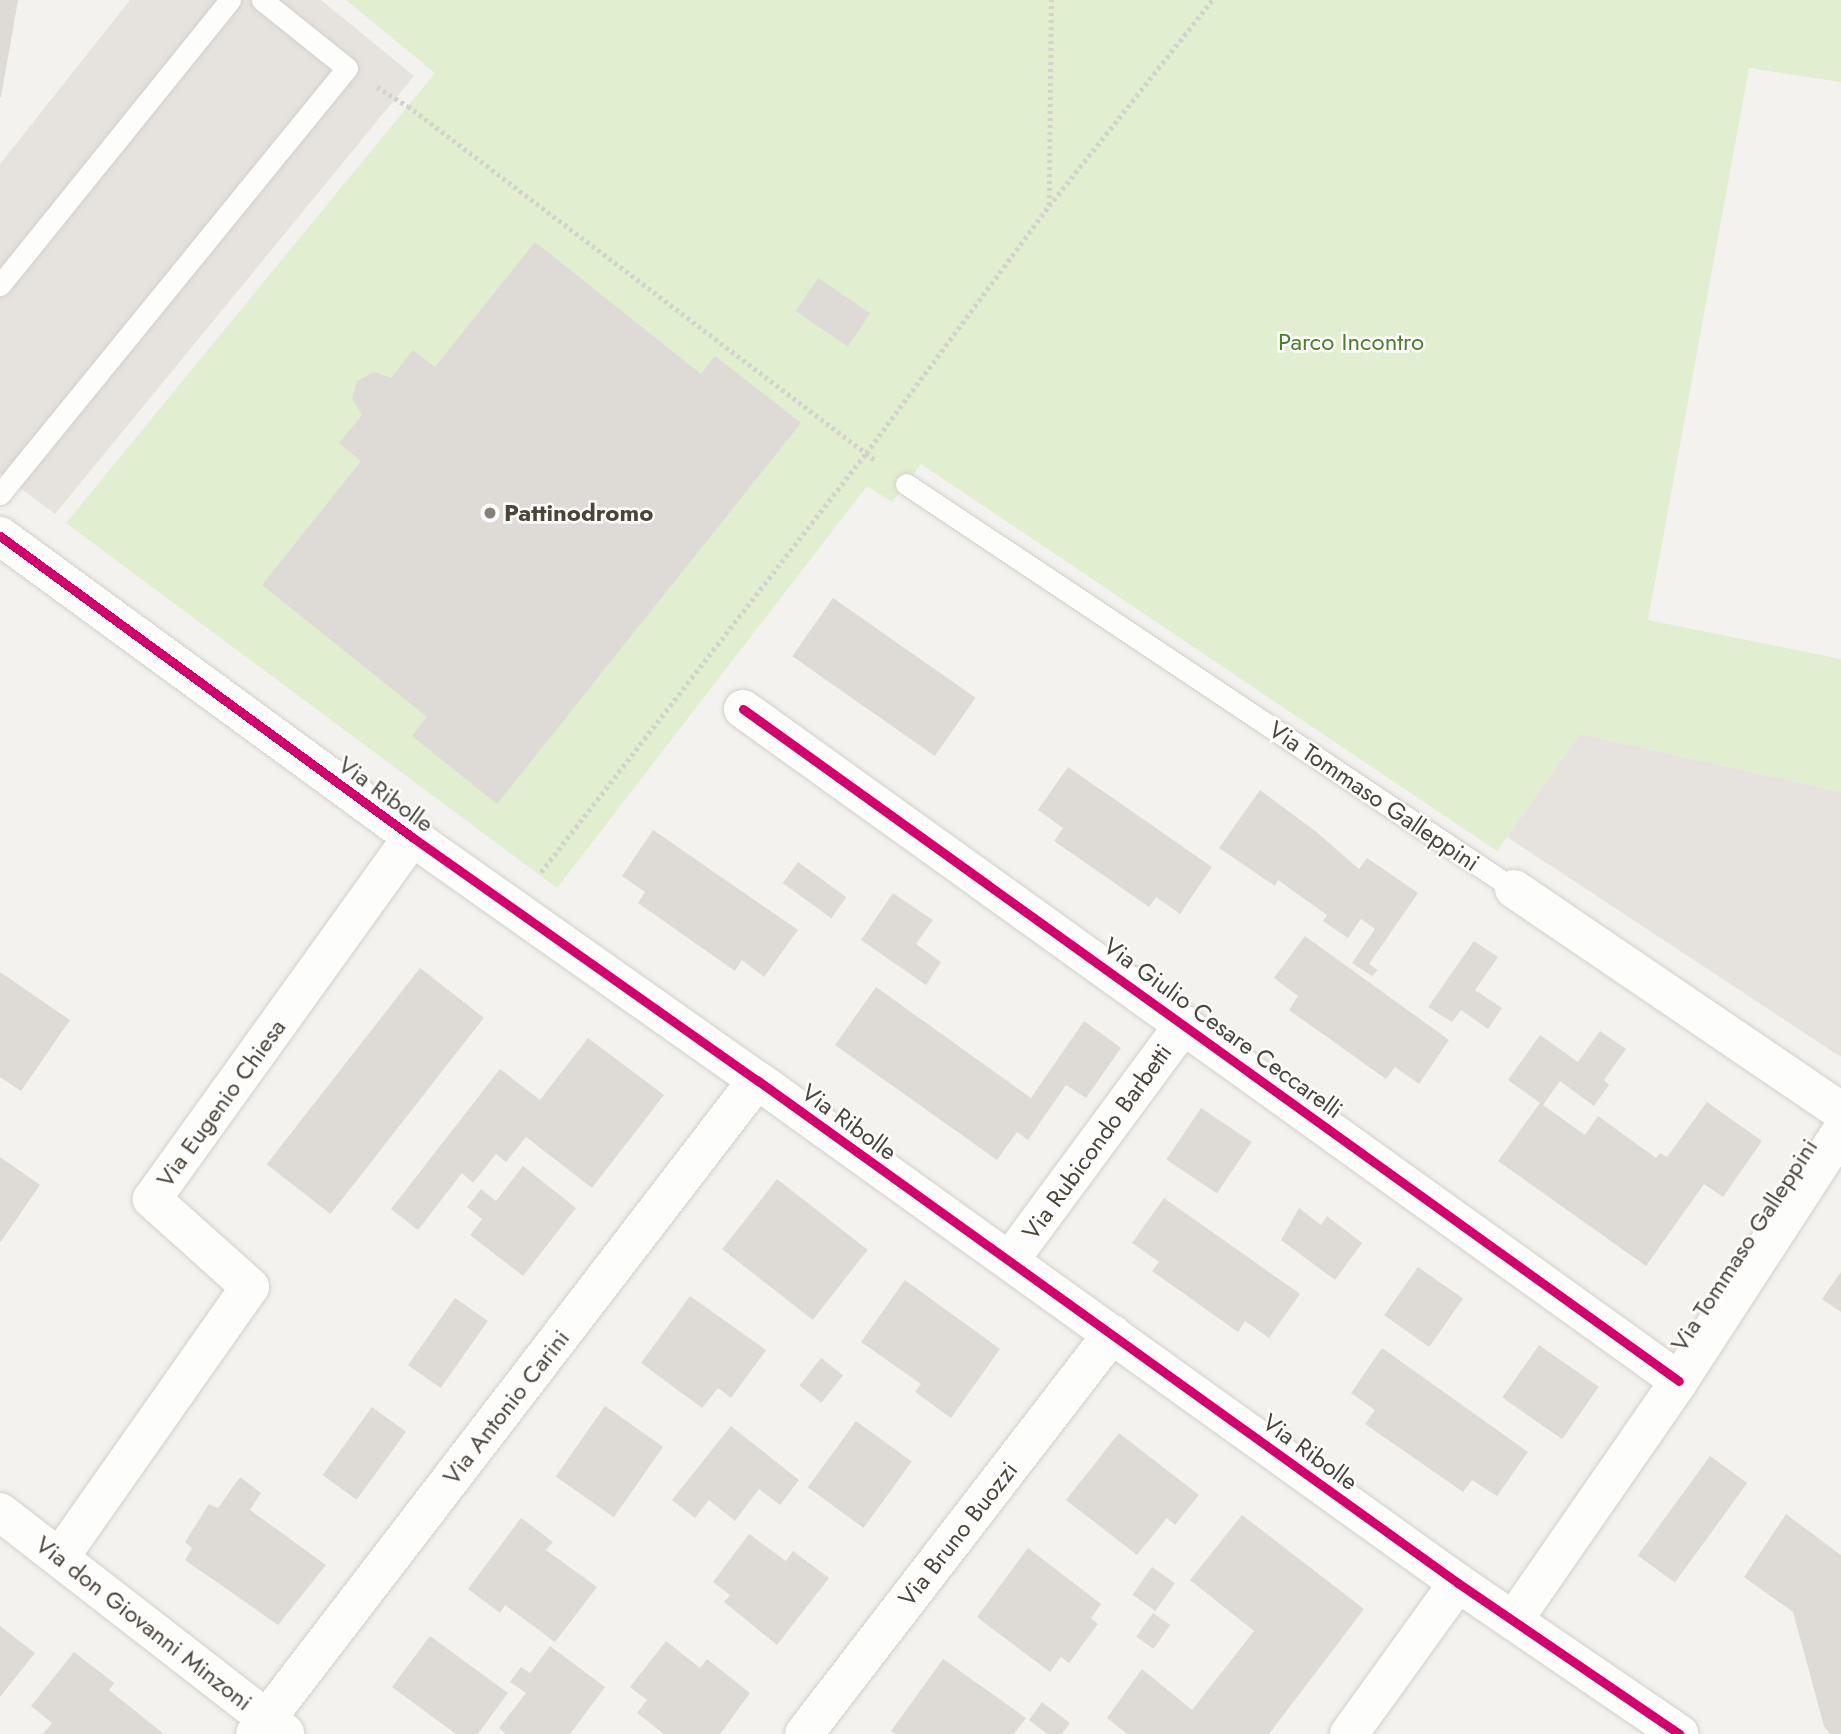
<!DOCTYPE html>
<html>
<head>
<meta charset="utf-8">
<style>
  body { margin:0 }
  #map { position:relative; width:1841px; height:1734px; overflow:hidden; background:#f4f2ee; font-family:Jost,sans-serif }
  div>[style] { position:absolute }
  .green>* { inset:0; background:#e1eecf }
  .parking>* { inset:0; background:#e6e3df }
  .building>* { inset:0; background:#dedbd6; transform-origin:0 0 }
  .path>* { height:4.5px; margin-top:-2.25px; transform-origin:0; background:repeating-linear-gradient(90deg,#d3d2cc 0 3.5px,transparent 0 7px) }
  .roads { filter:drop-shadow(0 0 2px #d2d0cb) drop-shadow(0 0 2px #d2d0cb) }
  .service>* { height:21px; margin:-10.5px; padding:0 10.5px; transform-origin:10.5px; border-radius:10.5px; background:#fdfdfc }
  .minor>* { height:38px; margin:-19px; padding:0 19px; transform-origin:19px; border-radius:19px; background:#fdfdfc }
  .cycleway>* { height:9px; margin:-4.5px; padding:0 4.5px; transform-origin:4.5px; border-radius:4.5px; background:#d6006c }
  .dots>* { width:19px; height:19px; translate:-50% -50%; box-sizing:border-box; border:4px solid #fff; border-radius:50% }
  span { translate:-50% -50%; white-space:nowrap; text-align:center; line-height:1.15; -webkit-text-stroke:5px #fff; paint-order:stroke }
  .park-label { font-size:24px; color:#4a7f2a }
  .poi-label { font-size:24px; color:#4b4439; font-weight:700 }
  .left { translate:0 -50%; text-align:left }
  .street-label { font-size:24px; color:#4b4439 }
</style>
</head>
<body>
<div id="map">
  <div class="green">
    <div style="clip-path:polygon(346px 0,1841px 0,1841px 82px,1749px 68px,1648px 620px,1841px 659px,1841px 792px,1580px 734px,1497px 851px,921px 464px,892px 502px,867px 486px,557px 888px,66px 523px,435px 73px)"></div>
  </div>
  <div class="parking">
    <div style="clip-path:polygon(130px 0,321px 0,414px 76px,55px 514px,0 473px,0 164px)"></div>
    <div style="clip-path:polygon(1580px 734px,1841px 792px,1841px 1057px,1507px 837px)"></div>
  </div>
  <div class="building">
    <div style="clip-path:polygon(0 0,18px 0,1px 97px,0 97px)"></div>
    <div style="clip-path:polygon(535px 242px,701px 374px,715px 356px,801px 423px,497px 804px,412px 736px,427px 717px,262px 585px,361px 461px,339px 443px,362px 415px,352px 399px,357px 381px,374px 372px,391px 378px,413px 350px,435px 367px)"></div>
    <div style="left:818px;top:278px;width:63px;height:40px;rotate:34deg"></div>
    <div style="left:833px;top:598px;width:174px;height:71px;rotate:35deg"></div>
    <div style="clip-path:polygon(1068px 767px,1212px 867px,1180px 914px,1156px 897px,1149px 907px,1054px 841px,1063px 828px,1038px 810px)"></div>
    <div style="clip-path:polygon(1260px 790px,1314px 830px,1359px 869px,1367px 858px,1418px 893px,1369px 964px,1378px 970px,1372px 976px,1352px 963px,1375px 929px,1361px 919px,1348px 938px,1323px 921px,1327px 915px,1278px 880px,1275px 886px,1219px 848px)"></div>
    <div style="clip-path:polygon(653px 830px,798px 930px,764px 977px,742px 960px,735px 971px,638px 903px,645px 892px,622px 876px)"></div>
    <div style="left:798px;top:862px;width:60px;height:26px;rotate:36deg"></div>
    <div style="clip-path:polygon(893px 893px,933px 920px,916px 944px,941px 962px,926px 985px,861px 940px)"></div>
    <div style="clip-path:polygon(1305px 936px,1449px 1040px,1419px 1084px,1395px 1067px,1386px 1079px,1289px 1010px,1298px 996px,1274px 978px)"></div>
    <div style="clip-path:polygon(1474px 941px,1498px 957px,1475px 990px,1502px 1008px,1488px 1029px,1461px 1010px,1452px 1022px,1428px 1007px)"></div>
    <div style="left:420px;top:968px;width:81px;height:249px;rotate:38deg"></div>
    <div style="clip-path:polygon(0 972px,70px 1020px,21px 1091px,0 1077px)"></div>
    <div style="clip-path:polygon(876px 987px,1031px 1098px,1084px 1021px,1121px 1048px,1086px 1098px,1066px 1085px,1028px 1140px,1017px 1132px,997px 1160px,835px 1045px)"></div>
    <div style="clip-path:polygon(1600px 1031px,1626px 1049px,1604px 1080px,1609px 1085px,1594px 1106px,1560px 1081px,1543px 1105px,1585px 1135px,1598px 1116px,1656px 1158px,1660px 1153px,1667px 1157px,1707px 1102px,1762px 1141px,1723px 1197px,1704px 1184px,1646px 1266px,1498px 1161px,1540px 1103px,1508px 1080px,1540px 1035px,1578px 1062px)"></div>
    <div style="clip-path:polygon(588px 1038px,664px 1095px,592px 1188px,526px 1137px,506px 1162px,496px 1154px,473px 1183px,462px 1173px,418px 1230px,391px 1209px,500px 1069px,540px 1100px)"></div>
    <div style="left:1201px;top:1108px;width:61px;height:62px;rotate:34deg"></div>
    <div style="clip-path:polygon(0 1157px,40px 1185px,0 1243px)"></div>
    <div style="clip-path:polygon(523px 1166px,576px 1208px,523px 1276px,470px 1235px,482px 1219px,467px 1207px,481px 1189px,496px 1201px)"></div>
    <div style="left:777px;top:1179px;width:115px;height:89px;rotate:38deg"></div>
    <div style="clip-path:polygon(1164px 1198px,1300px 1294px,1269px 1338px,1245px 1321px,1238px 1332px,1152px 1271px,1159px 1262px,1132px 1243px)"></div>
    <div style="clip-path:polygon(1299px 1208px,1321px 1225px,1327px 1216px,1362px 1243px,1335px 1280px,1281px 1240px)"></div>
    <div style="left:1418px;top:1267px;width:55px;height:59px;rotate:35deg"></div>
    <div style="clip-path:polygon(1841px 1272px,1841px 1312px,1822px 1299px)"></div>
    <div style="clip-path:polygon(905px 1280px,1000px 1349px,951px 1418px,915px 1392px,921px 1384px,861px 1342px)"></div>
    <div style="clip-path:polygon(690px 1296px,766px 1350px,731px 1398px,718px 1388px,702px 1408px,641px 1363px)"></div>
    <div style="left:455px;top:1298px;width:40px;height:82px;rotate:35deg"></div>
    <div style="left:1539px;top:1345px;width:73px;height:64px;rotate:35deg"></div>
    <div style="clip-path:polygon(1382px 1348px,1528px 1452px,1497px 1496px,1472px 1480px,1463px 1492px,1365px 1424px,1375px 1410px,1351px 1393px)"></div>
    <div style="left:821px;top:1358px;width:28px;height:35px;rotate:38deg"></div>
    <div style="left:605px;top:1406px;width:71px;height:86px;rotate:35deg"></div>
    <div style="left:372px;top:1407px;width:42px;height:84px;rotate:36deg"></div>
    <div style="left:856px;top:1421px;width:69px;height:82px;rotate:36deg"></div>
    <div style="clip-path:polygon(731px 1426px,799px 1480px,780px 1505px,759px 1489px,735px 1521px,709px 1500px,695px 1518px,672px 1500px)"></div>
    <div style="clip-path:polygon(1119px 1433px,1199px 1495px,1175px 1525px,1167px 1518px,1137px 1555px,1066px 1500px)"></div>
    <div style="left:1710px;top:1456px;width:46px;height:123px;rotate:36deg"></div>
    <div style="clip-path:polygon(240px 1477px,261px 1493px,250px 1510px,326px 1565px,278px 1625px,185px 1560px,192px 1548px,185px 1542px,209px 1504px,218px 1508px)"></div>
    <div style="clip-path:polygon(1786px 1514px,1841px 1555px,1841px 1734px,1830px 1734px,1824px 1726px,1793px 1612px,1744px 1577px)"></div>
    <div style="clip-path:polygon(1242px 1515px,1364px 1609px,1269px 1734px,1127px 1734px,1107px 1718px,1142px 1669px,1192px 1710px,1254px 1631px,1190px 1580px)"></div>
    <div style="clip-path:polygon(521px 1518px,553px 1542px,546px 1550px,597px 1587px,555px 1642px,505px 1605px,500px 1613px,468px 1589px)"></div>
    <div style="clip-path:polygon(749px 1534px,786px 1561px,793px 1551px,829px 1578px,777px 1645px,724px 1602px,730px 1595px,713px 1582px)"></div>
    <div style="clip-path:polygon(1028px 1548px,1101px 1604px,1091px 1618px,1098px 1624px,1069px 1663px,1061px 1657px,1050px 1672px,977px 1617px)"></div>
    <div style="left:1152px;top:1567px;width:28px;height:34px;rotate:35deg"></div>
    <div style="left:1153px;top:1613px;width:21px;height:29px;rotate:35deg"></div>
    <div style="clip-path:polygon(0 1626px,35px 1653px,0 1697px)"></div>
    <div style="clip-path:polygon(430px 1636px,508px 1693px,478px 1734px,456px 1734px,392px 1687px)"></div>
    <div style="clip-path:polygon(666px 1641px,700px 1668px,707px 1659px,750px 1693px,720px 1734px,664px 1734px,637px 1713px,647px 1700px,630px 1687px)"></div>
    <div style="clip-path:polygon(550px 1646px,605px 1687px,570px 1734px,506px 1734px,499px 1728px,526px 1693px,510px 1682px,521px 1667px,530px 1673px)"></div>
    <div style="clip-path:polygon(74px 1652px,114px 1683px,109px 1690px,164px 1734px,43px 1734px,52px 1723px,31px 1706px)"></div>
    <div style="clip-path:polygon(943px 1659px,1026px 1718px,1014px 1734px,896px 1734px,891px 1731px)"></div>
    <div style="clip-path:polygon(1042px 1702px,1070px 1723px,1062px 1734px,1047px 1734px,1029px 1720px)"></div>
  </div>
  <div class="path">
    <div style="left:377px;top:87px;width:36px;rotate:32deg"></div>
    <div style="left:408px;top:106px;width:575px;rotate:37.15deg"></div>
    <div style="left:866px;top:453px;width:307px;rotate:-53.5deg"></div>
    <div style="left:1049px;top:206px;width:263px;rotate:-51.6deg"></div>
    <div style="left:1049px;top:205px;width:205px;rotate:-89.4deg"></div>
    <div style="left:541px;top:872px;width:530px;rotate:-52.2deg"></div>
    <div style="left:866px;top:453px;width:14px;rotate:39deg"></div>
  </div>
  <div class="roads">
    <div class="service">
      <div style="left:0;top:285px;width:366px;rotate:-51.1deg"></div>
      <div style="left:906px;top:484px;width:731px;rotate:33.67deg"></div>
      <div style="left:0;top:494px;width:549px;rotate:-50.84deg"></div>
      <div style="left:347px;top:68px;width:109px;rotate:-141.3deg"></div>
    </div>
    <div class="minor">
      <div style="left:0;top:536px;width:510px;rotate:36.15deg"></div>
      <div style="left:412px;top:837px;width:422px;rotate:35.2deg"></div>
      <div style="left:757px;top:1080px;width:863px;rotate:35.66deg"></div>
      <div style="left:1458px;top:1583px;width:268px;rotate:34.3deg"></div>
      <div style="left:743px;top:709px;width:1152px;rotate:35.68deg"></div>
      <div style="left:1514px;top:889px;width:395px;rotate:34.2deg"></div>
      <div style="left:1010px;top:1260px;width:293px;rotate:-53.6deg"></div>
      <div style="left:0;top:1512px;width:361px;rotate:37.8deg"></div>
      <div style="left:60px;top:1557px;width:330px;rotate:-54.9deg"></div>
      <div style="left:250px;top:1287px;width:132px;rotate:-138.1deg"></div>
      <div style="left:152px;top:1199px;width:446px;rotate:-54.3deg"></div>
      <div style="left:1513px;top:1621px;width:292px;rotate:-55.3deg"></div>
      <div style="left:1679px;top:1381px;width:297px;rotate:-57deg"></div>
      <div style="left:255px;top:1734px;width:824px;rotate:-52.49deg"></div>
      <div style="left:804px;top:1734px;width:505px;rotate:-52.4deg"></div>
      <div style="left:1349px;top:1734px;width:186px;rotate:-54.2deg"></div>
    </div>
  </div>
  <div class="cycleway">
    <div style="left:0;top:536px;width:510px;rotate:36.15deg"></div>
    <div style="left:412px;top:837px;width:422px;rotate:35.2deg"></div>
    <div style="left:757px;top:1080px;width:863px;rotate:35.66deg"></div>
    <div style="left:1458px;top:1583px;width:268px;rotate:34.3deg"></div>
    <div style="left:743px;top:709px;width:1152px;rotate:35.68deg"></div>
  </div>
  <div class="dots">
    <div style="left:490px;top:513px;background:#868178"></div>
  </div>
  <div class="park-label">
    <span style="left:1351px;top:342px">Parco Incontro</span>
  </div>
  <div class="poi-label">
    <span class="left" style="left:504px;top:513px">Pattinodromo</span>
  </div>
  <div class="street-label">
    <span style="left:386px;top:794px;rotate:36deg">Via Ribolle</span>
    <span style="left:1374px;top:796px;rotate:34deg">Via Tommaso Galleppini</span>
    <span style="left:1223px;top:1028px;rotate:36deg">Via Giulio Cesare Ceccarelli</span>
    <span style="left:221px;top:1103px;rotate:-54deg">Via Eugenio Chiesa</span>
    <span style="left:849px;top:1122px;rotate:36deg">Via Ribolle</span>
    <span style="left:1097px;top:1142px;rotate:-54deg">Via Rubicondo Barbetti</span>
    <span style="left:1744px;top:1245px;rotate:-57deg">Via Tommaso Galleppini</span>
    <span style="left:506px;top:1407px;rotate:-52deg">Via Antonio Carini</span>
    <span style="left:1310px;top:1452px;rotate:36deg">Via Ribolle</span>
    <span style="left:958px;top:1534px;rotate:-52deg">Via Bruno Buozzi</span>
    <span style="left:144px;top:1623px;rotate:38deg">Via don Giovanni Minzoni</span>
  </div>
</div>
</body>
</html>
